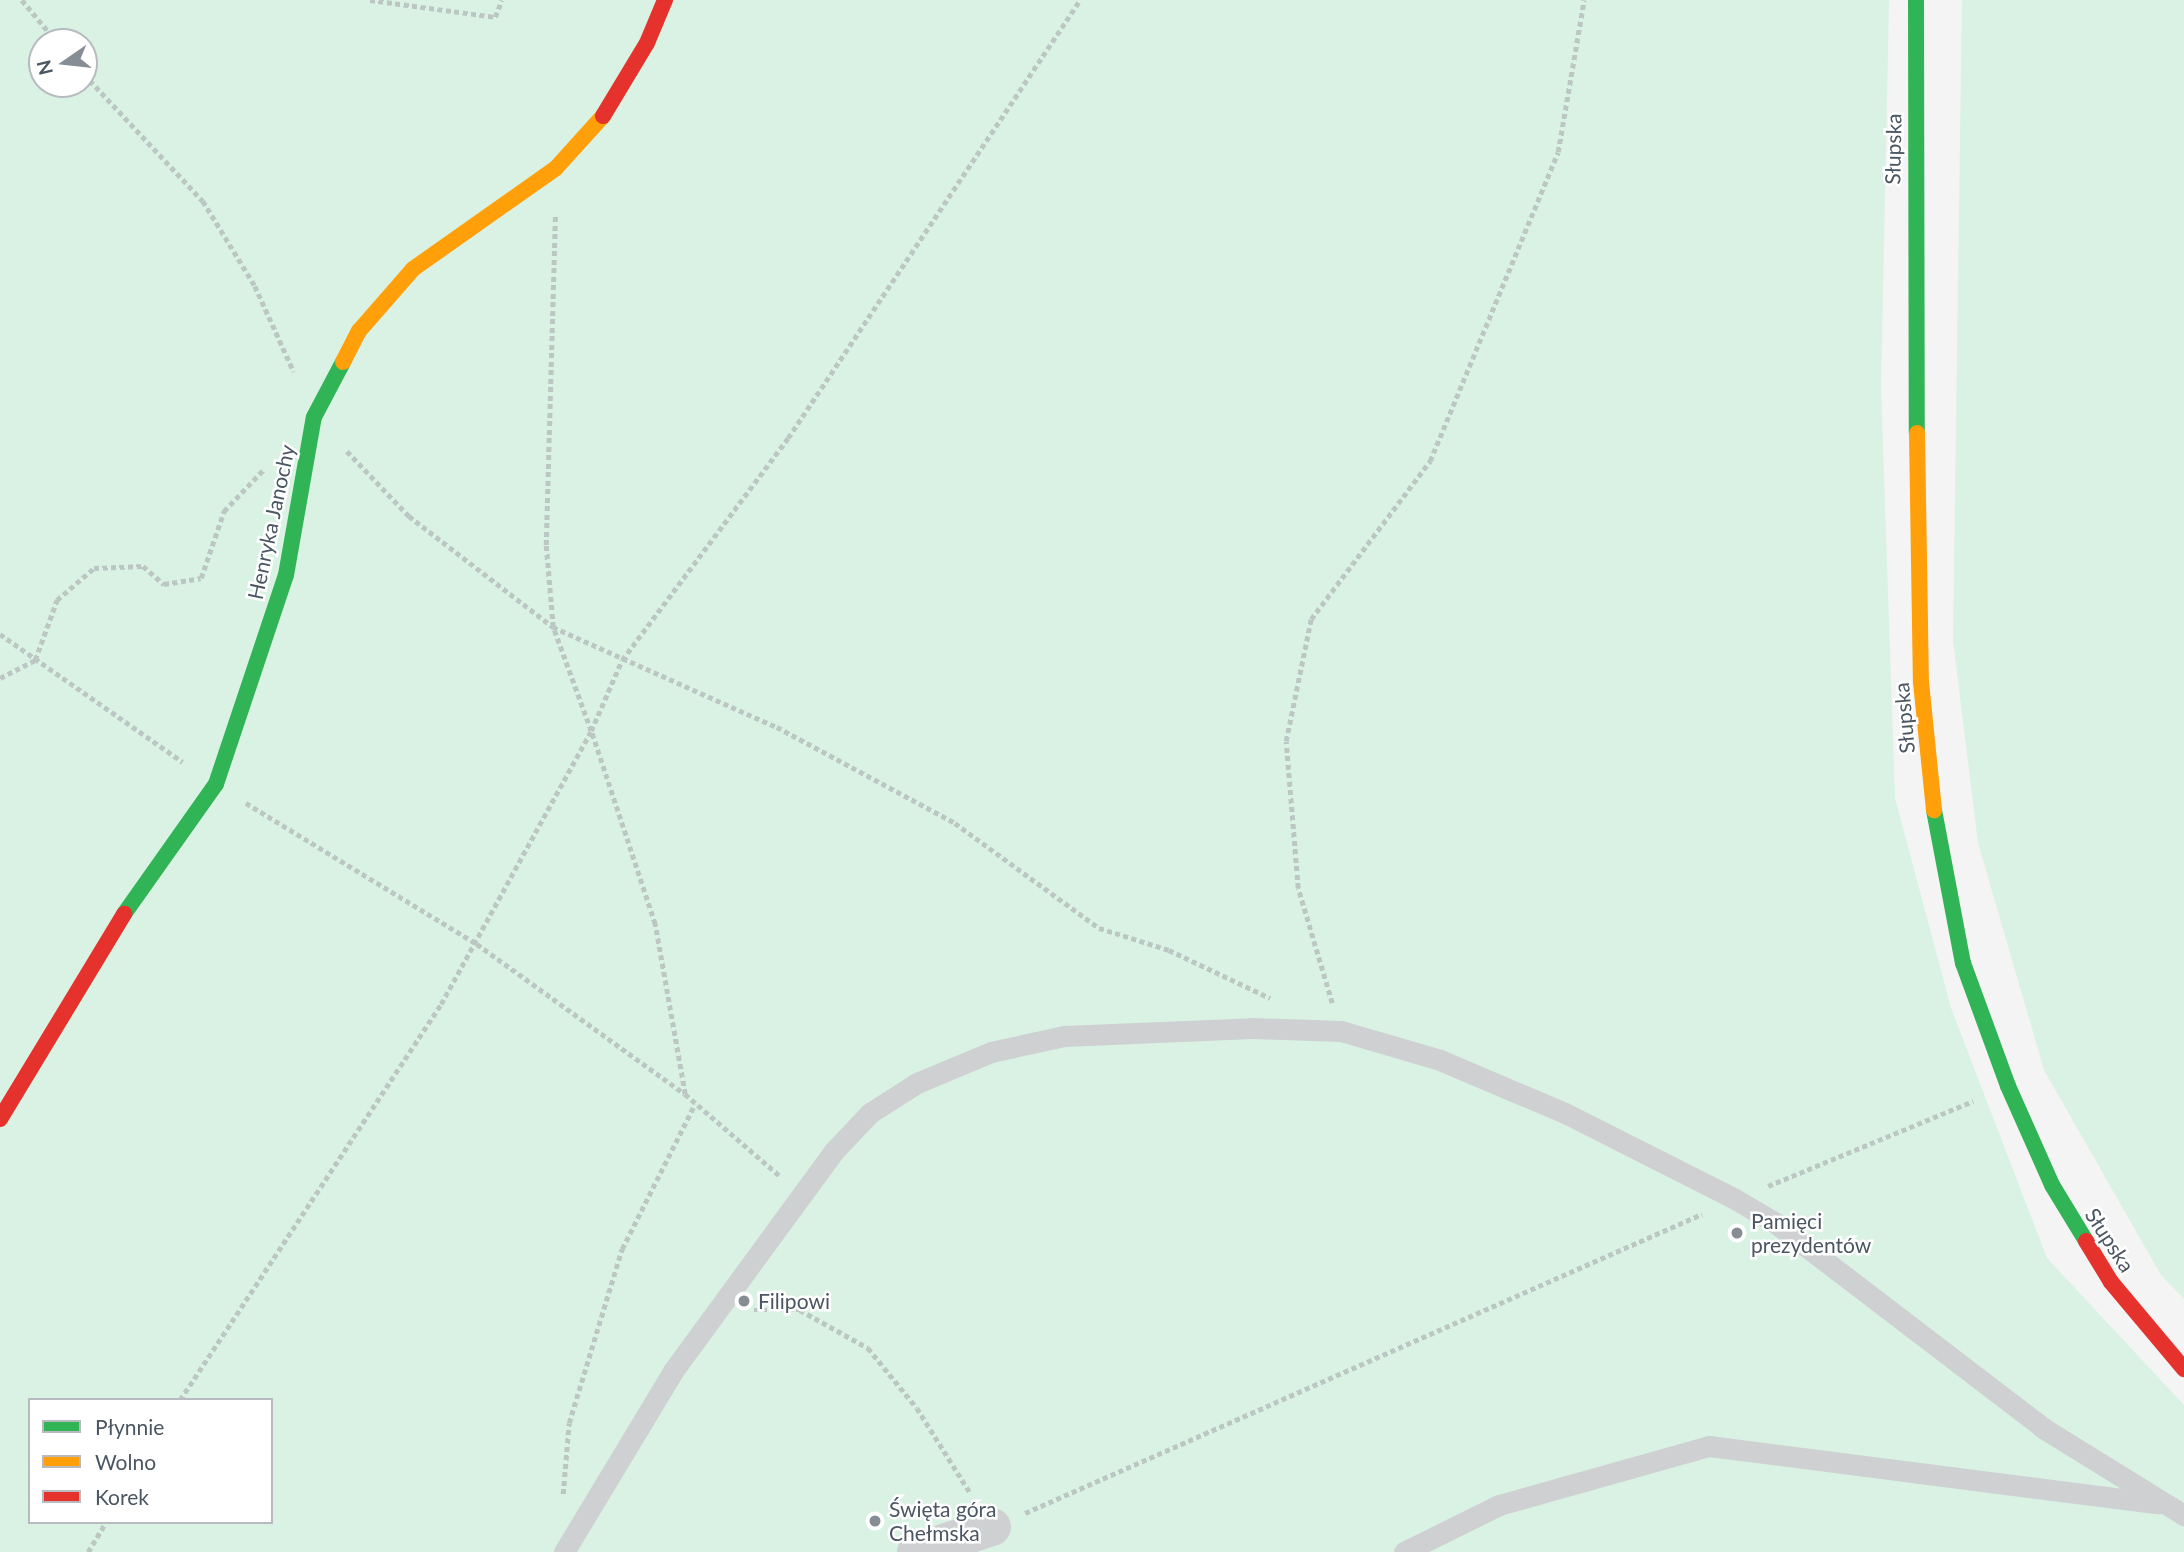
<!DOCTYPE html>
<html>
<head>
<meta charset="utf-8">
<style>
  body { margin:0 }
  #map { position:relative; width:2184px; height:1552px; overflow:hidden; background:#f4f4f4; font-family:Lato,sans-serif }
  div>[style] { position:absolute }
  .green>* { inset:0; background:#d9f2e3 }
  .path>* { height:4.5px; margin-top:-2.25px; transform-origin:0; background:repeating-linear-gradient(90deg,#bcc7c4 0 5px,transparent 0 8.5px) }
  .lane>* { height:21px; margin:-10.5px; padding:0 10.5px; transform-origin:10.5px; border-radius:10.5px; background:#ced0d2 }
  .street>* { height:38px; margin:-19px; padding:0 19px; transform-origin:19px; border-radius:19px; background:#ced0d2 }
  .fast>* { height:16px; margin:-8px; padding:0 8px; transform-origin:8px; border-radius:8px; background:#30b455 }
  .slow>* { height:16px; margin:-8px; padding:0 8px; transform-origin:8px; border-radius:8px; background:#ff9f0a }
  .jam>* { height:16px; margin:-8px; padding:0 8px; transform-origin:8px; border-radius:8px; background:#e5322d }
  .dots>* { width:19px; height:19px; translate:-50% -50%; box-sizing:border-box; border:4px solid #fff; border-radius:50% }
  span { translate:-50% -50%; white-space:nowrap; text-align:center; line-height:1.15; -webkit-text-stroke:5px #fff; paint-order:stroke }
  .street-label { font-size:21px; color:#4a5661 }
  .poi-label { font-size:21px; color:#4a5661 }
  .left { translate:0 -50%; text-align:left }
  .legend { position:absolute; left:28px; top:1398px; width:245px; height:126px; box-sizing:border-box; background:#fff; border:2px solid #b7bbc0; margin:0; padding:9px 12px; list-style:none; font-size:21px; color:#4a5661 }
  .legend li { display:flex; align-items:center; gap:14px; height:35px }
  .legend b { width:35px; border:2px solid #b7bbc0 }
  .north { position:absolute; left:28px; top:28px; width:70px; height:70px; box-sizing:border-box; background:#fff; border:2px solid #b7bbc0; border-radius:50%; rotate:256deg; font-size:19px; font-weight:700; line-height:28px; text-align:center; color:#4a5661 }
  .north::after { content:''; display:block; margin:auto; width:24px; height:32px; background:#868d94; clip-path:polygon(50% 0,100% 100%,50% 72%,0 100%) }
</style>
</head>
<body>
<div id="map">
  <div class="green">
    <div style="clip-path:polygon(evenodd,0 0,1889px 0,1881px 388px,1895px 798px,1951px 1008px,2047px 1258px,2184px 1405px,2184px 1552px,0 1552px,0 0,42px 42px,84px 42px,84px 84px,42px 84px,42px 42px,0 0,30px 1400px,271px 1400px,271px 1522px,30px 1522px,30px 1400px)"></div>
    <div style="clip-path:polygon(1962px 0,2184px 0,2184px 1299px,2161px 1275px,2044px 1070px,1978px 843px,1953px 640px)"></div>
  </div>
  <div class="path">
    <div style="left:22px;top:0;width:55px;rotate:50.2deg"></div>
    <div style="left:370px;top:0;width:126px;rotate:7.7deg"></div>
    <div style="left:495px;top:17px;width:18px;rotate:-68deg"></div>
    <div style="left:84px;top:74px;width:174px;rotate:46.9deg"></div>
    <div style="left:203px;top:201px;width:100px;rotate:58.5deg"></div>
    <div style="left:255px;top:286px;width:94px;rotate:65.6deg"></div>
    <div style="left:347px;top:451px;width:90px;rotate:46.4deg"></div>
    <div style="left:409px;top:516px;width:182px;rotate:37.6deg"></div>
    <div style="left:553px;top:627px;width:245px;rotate:24.1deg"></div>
    <div style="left:777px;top:727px;width:202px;rotate:28.3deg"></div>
    <div style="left:955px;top:823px;width:178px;rotate:36.1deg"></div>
    <div style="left:1099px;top:928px;width:73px;rotate:17.4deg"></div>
    <div style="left:1169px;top:950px;width:112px;rotate:25.4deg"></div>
    <div style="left:0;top:634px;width:223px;rotate:35deg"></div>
    <div style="left:0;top:678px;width:39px;rotate:-27deg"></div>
    <div style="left:35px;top:660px;width:64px;rotate:-69.9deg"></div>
    <div style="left:57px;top:600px;width:49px;rotate:-40.9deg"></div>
    <div style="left:94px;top:568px;width:49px;rotate:-2.3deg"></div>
    <div style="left:143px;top:566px;width:28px;rotate:41deg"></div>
    <div style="left:164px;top:584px;width:37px;rotate:-9deg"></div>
    <div style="left:201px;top:578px;width:71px;rotate:-71.1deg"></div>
    <div style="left:224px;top:511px;width:59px;rotate:-46.4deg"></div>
    <div style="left:246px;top:803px;width:271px;rotate:31.4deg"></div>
    <div style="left:477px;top:944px;width:256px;rotate:35.8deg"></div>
    <div style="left:685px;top:1094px;width:125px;rotate:40.8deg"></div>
    <div style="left:1332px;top:1003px;width:120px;rotate:-106.5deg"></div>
    <div style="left:1298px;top:888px;width:147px;rotate:-94.7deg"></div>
    <div style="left:1286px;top:741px;width:125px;rotate:-78.4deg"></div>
    <div style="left:1311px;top:619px;width:198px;rotate:-53deg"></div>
    <div style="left:1430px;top:461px;width:334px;rotate:-67.5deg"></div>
    <div style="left:1558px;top:152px;width:154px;rotate:-80.3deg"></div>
    <div style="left:685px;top:1094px;width:173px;rotate:-100deg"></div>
    <div style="left:655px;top:924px;width:203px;rotate:-108.3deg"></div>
    <div style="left:591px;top:731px;width:77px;rotate:-66.4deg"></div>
    <div style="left:622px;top:660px;width:277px;rotate:-53.2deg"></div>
    <div style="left:788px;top:438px;width:526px;rotate:-56.31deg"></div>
    <div style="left:1768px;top:1186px;width:222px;rotate:-22.5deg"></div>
    <div style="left:754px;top:1310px;width:46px"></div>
    <div style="left:800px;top:1310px;width:78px;rotate:29.2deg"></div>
    <div style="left:868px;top:1348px;width:77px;rotate:50.8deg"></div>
    <div style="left:917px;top:1408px;width:102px;rotate:57.9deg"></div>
    <div style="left:180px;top:1400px;width:474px;rotate:-56.6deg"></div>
    <div style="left:441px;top:1004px;width:311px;rotate:-61.2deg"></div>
    <div style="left:591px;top:731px;width:111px;rotate:-110.1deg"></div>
    <div style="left:553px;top:627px;width:82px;rotate:-94.9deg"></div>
    <div style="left:546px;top:545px;width:329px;rotate:-88.4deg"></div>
    <div style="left:563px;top:1494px;width:71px;rotate:-85.2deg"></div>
    <div style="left:569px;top:1423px;width:182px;rotate:-73.1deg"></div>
    <div style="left:622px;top:1249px;width:162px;rotate:-63.3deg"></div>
    <div style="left:1025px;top:1513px;width:740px;rotate:-23.83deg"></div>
    <div style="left:88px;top:1552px;width:35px;rotate:-59deg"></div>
  </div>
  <div class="lane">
    <div style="left:564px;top:1552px;width:211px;rotate:-58.9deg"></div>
    <div style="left:673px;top:1371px;width:271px;rotate:-53.8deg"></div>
    <div style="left:833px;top:1152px;width:54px;rotate:-46.5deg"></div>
    <div style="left:870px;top:1113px;width:56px;rotate:-32.6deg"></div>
    <div style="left:917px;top:1083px;width:80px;rotate:-22.7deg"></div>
    <div style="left:991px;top:1052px;width:75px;rotate:-12.4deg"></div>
    <div style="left:1064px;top:1036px;width:188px;rotate:-2.4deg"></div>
    <div style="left:1252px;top:1028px;width:89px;rotate:1.9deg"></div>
    <div style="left:1341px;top:1031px;width:103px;rotate:16.3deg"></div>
    <div style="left:1440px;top:1060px;width:136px;rotate:23deg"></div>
    <div style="left:1565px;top:1113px;width:191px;rotate:26.8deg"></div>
    <div style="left:1735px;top:1199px;width:45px;rotate:30.5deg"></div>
    <div style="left:1774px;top:1222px;width:339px;rotate:37.4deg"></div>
    <div style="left:2043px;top:1428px;width:166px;rotate:31.7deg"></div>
    <div style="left:1404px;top:1552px;width:106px;rotate:-26.3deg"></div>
    <div style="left:1499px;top:1505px;width:218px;rotate:-15.7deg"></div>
    <div style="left:1709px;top:1446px;width:452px;rotate:7.3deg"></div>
  </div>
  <div class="street">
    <div style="left:916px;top:1552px;width:80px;rotate:-18.2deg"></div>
  </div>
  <div class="fast">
    <div style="left:1916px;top:0;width:433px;rotate:89.9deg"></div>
    <div style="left:1934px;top:810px;width:156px;rotate:79.3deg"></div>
    <div style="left:1963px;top:963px;width:131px;rotate:69.9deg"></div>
    <div style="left:2008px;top:1086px;width:108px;rotate:66deg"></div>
    <div style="left:2052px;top:1185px;width:66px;rotate:58.7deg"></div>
    <div style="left:124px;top:914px;width:159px;rotate:-54.7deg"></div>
    <div style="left:216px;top:784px;width:220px;rotate:-71.5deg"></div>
    <div style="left:286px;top:575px;width:160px;rotate:-80deg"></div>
    <div style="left:314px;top:417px;width:62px;rotate:-62.2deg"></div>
  </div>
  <div class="slow">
    <div style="left:343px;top:362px;width:35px;rotate:-63deg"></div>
    <div style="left:359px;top:331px;width:82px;rotate:-48.9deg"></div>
    <div style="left:413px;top:269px;width:175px;rotate:-35.2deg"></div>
    <div style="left:556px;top:168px;width:70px;rotate:-47.9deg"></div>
    <div style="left:1917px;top:433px;width:249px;rotate:89.1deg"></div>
    <div style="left:1921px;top:682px;width:129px;rotate:84.2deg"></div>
  </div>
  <div class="jam">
    <div style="left:603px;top:116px;width:85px;rotate:-58.9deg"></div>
    <div style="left:647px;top:43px;width:47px;rotate:-67.3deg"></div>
    <div style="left:0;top:1119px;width:240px;rotate:-58.8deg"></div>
    <div style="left:2086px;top:1241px;width:48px;rotate:58.6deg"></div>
    <div style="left:2111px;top:1282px;width:114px;rotate:50deg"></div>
  </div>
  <div class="dots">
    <div style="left:1737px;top:1233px;background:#868d94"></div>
    <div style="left:744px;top:1301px;background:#868d94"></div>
    <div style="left:875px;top:1521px;background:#868d94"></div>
  </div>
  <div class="street-label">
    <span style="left:1893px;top:149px;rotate:-89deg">Słupska</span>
    <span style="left:271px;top:522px;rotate:-78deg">Henryka Janochy</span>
    <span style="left:1904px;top:718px;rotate:-95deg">Słupska</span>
    <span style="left:2110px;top:1240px;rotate:57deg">Słupska</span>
  </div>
  <div class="poi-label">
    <span class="left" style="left:1751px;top:1233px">Pamięci<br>prezydentów</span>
    <span class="left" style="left:758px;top:1301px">Filipowi</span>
    <span class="left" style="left:889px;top:1521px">Święta góra<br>Chełmska</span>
  </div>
  <ul class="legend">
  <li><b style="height:9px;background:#30b455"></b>Płynnie</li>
  <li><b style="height:9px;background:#ff9f0a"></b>Wolno</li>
  <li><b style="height:9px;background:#e5322d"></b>Korek</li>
  </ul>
  <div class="north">N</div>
</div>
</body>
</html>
